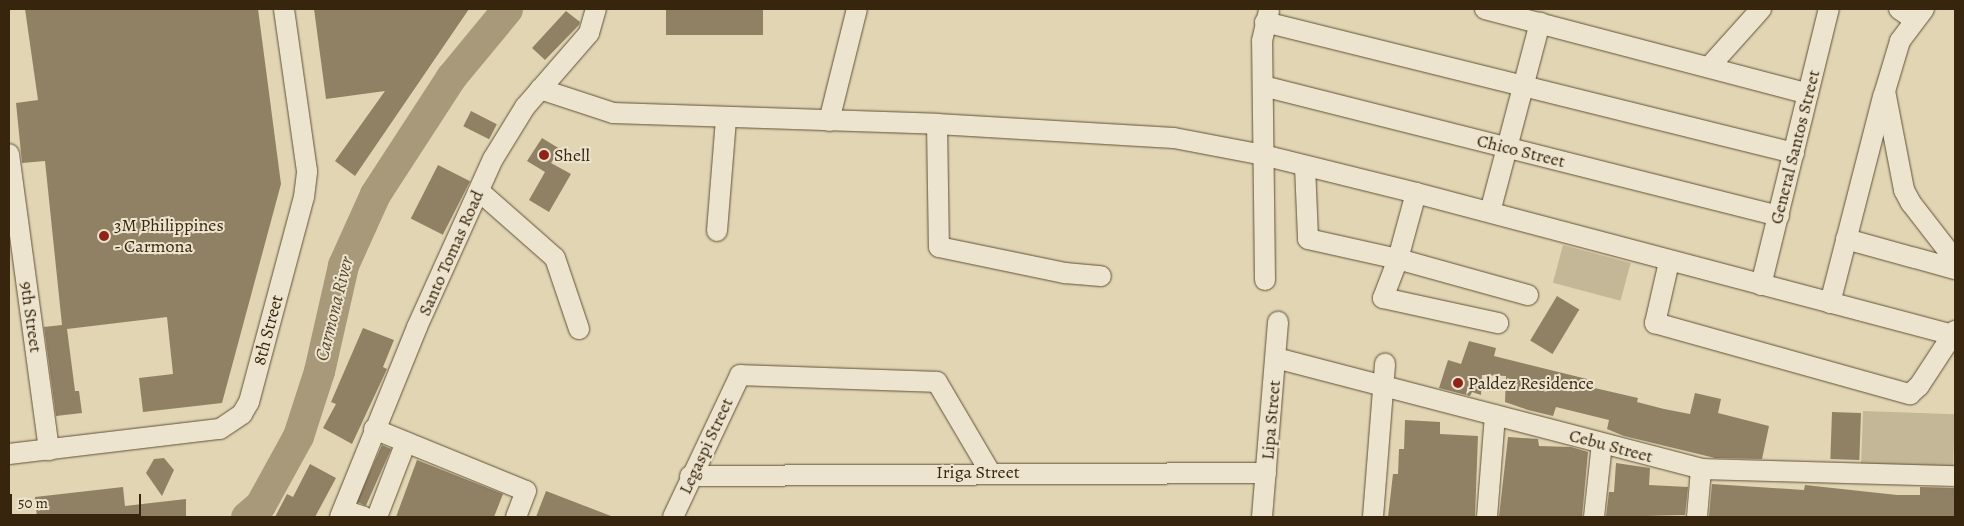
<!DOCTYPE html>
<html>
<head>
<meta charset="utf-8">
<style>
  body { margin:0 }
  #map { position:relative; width:1964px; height:526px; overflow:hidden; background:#e1d5b3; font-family:Alegreya,serif }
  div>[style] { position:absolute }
  .green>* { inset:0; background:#c4b797; transform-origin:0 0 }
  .river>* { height:31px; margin:-15.5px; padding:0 15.5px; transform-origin:15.5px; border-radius:15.5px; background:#a8997b }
  .building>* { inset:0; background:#908164; transform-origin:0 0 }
  .roads { filter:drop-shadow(0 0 1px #625137) drop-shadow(0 0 1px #625137) }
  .minor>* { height:20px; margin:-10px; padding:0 10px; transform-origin:10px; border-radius:10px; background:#ece4ce }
  .dots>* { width:14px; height:14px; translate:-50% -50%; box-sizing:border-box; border:2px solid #ece4ce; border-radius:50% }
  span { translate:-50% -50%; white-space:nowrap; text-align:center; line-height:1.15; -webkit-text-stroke:4px #ece4ce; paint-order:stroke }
  .street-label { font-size:18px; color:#38250e }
  .poi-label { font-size:18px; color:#38250e }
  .left { translate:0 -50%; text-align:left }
  .water-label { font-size:19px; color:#5a482f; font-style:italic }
  .frame { position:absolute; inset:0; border:10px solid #38250e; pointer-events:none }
  .scale { position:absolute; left:10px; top:494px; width:131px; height:22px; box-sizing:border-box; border:2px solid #38250e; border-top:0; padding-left:6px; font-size:15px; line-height:18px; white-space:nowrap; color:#38250e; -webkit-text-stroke:4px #ece4ce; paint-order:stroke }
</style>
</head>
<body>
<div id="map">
  <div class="green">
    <div style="left:1563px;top:245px;width:70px;height:39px;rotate:15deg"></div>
    <div style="left:1863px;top:411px;width:92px;height:56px;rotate:2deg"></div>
  </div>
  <div class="river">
    <div style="left:246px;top:517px;width:18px;rotate:-41deg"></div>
    <div style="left:260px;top:505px;width:79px;rotate:-61.2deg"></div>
    <div style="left:298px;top:436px;width:68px;rotate:-72.1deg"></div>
    <div style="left:319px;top:371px;width:109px;rotate:-77.2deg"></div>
    <div style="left:343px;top:265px;width:78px;rotate:-65.7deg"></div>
    <div style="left:375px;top:194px;width:140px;rotate:-57deg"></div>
    <div style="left:451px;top:77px;width:88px;rotate:-50.5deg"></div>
  </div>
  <div class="building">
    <div style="clip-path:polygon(25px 9px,258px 9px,281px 184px,222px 403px,143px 412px,139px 378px,173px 374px,167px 317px,67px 329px,75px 391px,79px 391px,82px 413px,56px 416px,44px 327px,62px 325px,45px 161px,22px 163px,16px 103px,38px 100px)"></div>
    <div style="clip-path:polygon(314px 9px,469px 9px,355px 176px,335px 161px,385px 91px,326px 99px)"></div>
    <div style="left:666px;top:9px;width:97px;height:26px"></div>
    <div style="clip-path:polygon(566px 11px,580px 22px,579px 25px,545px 60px,532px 48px)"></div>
    <div style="left:471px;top:111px;width:29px;height:17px;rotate:27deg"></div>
    <div style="clip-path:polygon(542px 138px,560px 149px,551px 163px,571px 174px,549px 212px,529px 200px,545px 172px,527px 161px)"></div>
    <div style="left:438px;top:165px;width:36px;height:60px;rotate:27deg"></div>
    <div style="left:1557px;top:296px;width:26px;height:52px;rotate:31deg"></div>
    <div style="clip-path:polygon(363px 328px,394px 340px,383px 367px,387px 369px,352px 444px,323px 428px,336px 404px,331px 402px)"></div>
    <div style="clip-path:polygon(1469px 341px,1496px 348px,1494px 356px,1587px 379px,1586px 386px,1638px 398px,1637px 402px,1664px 409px,1690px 414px,1695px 393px,1721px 399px,1718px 413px,1769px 426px,1762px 459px,1715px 458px,1624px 436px,1607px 429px,1609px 420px,1556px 407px,1553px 416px,1528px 410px,1505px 402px,1506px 376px,1482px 375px,1481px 395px,1472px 392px,1470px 396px,1439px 388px,1448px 360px,1461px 364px)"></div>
    <div style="left:1832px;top:412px;width:29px;height:47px;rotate:2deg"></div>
    <div style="clip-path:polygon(1405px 420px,1440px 422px,1440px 434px,1478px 436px,1475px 517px,1388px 517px,1393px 474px,1398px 474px,1399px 449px,1404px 449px)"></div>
    <div style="clip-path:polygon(1508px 437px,1538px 439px,1539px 446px,1571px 447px,1588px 452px,1582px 517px,1499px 517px)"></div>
    <div style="left:382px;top:445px;width:10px;height:62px;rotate:24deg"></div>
    <div style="clip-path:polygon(164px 458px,174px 470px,162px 496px,146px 473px,154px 459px)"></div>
    <div style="clip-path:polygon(417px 460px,503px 494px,494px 517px,396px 517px)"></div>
    <div style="clip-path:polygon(1616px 463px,1650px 468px,1649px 485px,1688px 487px,1685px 515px,1606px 517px,1609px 492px,1614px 492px)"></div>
    <div style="clip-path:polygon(310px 464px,336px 478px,315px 517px,275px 517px,287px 494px,293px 497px)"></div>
    <div style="clip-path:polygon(1712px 484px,1804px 490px,1805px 485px,1897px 495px,1920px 495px,1920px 487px,1955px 488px,1955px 516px,1709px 517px)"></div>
    <div style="clip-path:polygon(123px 487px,125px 506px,186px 499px,186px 517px,37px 517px,35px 497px)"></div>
    <div style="clip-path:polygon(546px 491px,611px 516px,611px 517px,536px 517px)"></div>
  </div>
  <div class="roads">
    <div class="minor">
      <div style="left:1485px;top:9px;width:334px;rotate:14.7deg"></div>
      <div style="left:1899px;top:9px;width:19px;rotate:35deg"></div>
      <div style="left:1924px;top:9px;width:40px;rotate:127deg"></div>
      <div style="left:1900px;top:41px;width:52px;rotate:106.7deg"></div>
      <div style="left:1885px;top:91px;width:101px;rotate:79.1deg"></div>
      <div style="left:1904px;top:190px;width:15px;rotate:62deg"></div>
      <div style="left:1911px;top:203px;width:72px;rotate:52.3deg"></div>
      <div style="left:1265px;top:22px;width:545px;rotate:13.91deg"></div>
      <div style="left:1709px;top:67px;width:78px;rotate:-48.1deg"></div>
      <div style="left:1263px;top:86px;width:532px;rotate:14.14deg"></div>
      <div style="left:540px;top:89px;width:77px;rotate:18.2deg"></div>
      <div style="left:613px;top:113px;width:324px;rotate:1.9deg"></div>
      <div style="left:937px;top:124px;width:237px;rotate:3.4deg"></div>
      <div style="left:1174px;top:138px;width:91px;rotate:10.8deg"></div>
      <div style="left:1263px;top:155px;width:158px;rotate:13.9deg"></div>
      <div style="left:1416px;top:193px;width:555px;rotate:14.81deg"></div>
      <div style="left:829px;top:121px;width:115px;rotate:-76deg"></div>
      <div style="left:937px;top:124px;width:123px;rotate:89.1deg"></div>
      <div style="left:939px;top:247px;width:129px;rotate:11.7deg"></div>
      <div style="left:1065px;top:273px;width:36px;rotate:5deg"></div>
      <div style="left:9px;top:154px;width:299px;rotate:82.3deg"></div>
      <div style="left:1305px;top:166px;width:73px;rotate:87.6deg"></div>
      <div style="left:1308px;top:239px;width:92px;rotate:12.5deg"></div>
      <div style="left:1398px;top:259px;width:135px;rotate:15.5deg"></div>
      <div style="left:479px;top:191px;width:101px;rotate:41.4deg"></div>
      <div style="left:555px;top:258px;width:75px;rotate:71.3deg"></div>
      <div style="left:1416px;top:193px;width:68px;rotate:105.3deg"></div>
      <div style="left:1398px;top:259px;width:42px;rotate:111deg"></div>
      <div style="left:1383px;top:298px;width:118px;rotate:12.3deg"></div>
      <div style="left:1490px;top:212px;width:196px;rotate:-75.2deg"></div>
      <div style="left:717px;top:231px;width:113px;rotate:-85.4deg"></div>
      <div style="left:1846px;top:239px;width:113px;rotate:15.4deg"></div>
      <div style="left:1669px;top:262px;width:63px;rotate:102.9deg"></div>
      <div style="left:1655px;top:323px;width:265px;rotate:15.6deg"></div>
      <div style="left:1910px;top:394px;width:12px;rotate:-42deg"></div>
      <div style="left:1919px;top:386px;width:66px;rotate:-56.8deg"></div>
      <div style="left:1265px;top:280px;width:239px;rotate:-90.7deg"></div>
      <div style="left:1262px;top:41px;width:31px;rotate:-77deg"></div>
      <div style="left:1761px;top:285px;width:284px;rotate:-76.2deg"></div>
      <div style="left:1830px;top:303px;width:214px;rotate:-75.6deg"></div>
      <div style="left:1276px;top:358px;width:439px;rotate:14.6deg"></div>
      <div style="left:1701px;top:469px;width:254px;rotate:1.6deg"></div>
      <div style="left:374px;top:429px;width:164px;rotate:22.2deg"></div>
      <div style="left:526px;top:491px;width:28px;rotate:111deg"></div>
      <div style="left:9px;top:454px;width:212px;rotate:-6.8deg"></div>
      <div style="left:220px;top:429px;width:27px;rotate:-34deg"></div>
      <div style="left:242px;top:414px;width:14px;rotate:-60deg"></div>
      <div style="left:249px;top:402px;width:212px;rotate:-75deg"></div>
      <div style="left:304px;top:197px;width:26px;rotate:-83deg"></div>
      <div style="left:307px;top:171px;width:164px;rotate:-98.1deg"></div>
      <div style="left:690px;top:476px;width:576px;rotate:-0.3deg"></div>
      <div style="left:343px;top:510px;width:22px;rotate:18deg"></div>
      <div style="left:340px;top:517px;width:205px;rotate:-67.9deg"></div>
      <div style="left:417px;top:327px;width:184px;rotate:-65.7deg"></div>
      <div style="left:493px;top:159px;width:61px;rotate:-58.4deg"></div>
      <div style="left:525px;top:107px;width:98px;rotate:-49.1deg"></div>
      <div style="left:589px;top:33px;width:25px;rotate:-74deg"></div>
      <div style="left:377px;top:517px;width:80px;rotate:-68.9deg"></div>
      <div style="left:673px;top:517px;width:157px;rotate:-64.7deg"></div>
      <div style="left:740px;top:375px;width:197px;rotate:2deg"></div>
      <div style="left:937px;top:382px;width:104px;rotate:59.5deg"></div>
      <div style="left:1262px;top:517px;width:196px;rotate:-85.3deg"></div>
      <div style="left:1373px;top:517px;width:154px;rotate:-85.5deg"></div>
      <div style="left:1487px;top:517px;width:102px;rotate:-85.5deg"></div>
      <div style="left:1594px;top:517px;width:74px;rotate:-83.8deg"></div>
      <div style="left:1697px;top:517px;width:48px;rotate:-85.2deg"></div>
    </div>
  </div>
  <div class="dots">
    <div style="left:544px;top:155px;background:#8f2418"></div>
    <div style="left:104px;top:236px;background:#8f2418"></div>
    <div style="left:1458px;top:383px;background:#8f2418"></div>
  </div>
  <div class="street-label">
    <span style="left:1795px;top:147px;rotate:-76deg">General Santos Street</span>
    <span style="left:1521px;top:151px;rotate:14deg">Chico Street</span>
    <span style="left:451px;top:253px;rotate:-66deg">Santo Tomas Road</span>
    <span style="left:31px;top:317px;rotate:82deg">9th Street</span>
    <span style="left:268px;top:330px;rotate:-75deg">8th Street</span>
    <span style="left:1271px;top:420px;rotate:-85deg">Lipa Street</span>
    <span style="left:706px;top:446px;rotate:-65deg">Legaspi Street</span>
    <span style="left:1611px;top:446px;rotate:15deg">Cebu Street</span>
    <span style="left:978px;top:472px">Iriga Street</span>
  </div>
  <div class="poi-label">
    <span class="left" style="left:554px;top:155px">Shell</span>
    <span class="left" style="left:114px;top:236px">3M Philippines<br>- Carmona</span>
    <span class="left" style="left:1468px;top:383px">Paldez Residence</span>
  </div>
  <div class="water-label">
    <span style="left:335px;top:309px;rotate:-76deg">Carmona River</span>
  </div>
  <div class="frame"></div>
  <div class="scale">50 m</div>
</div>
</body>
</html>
